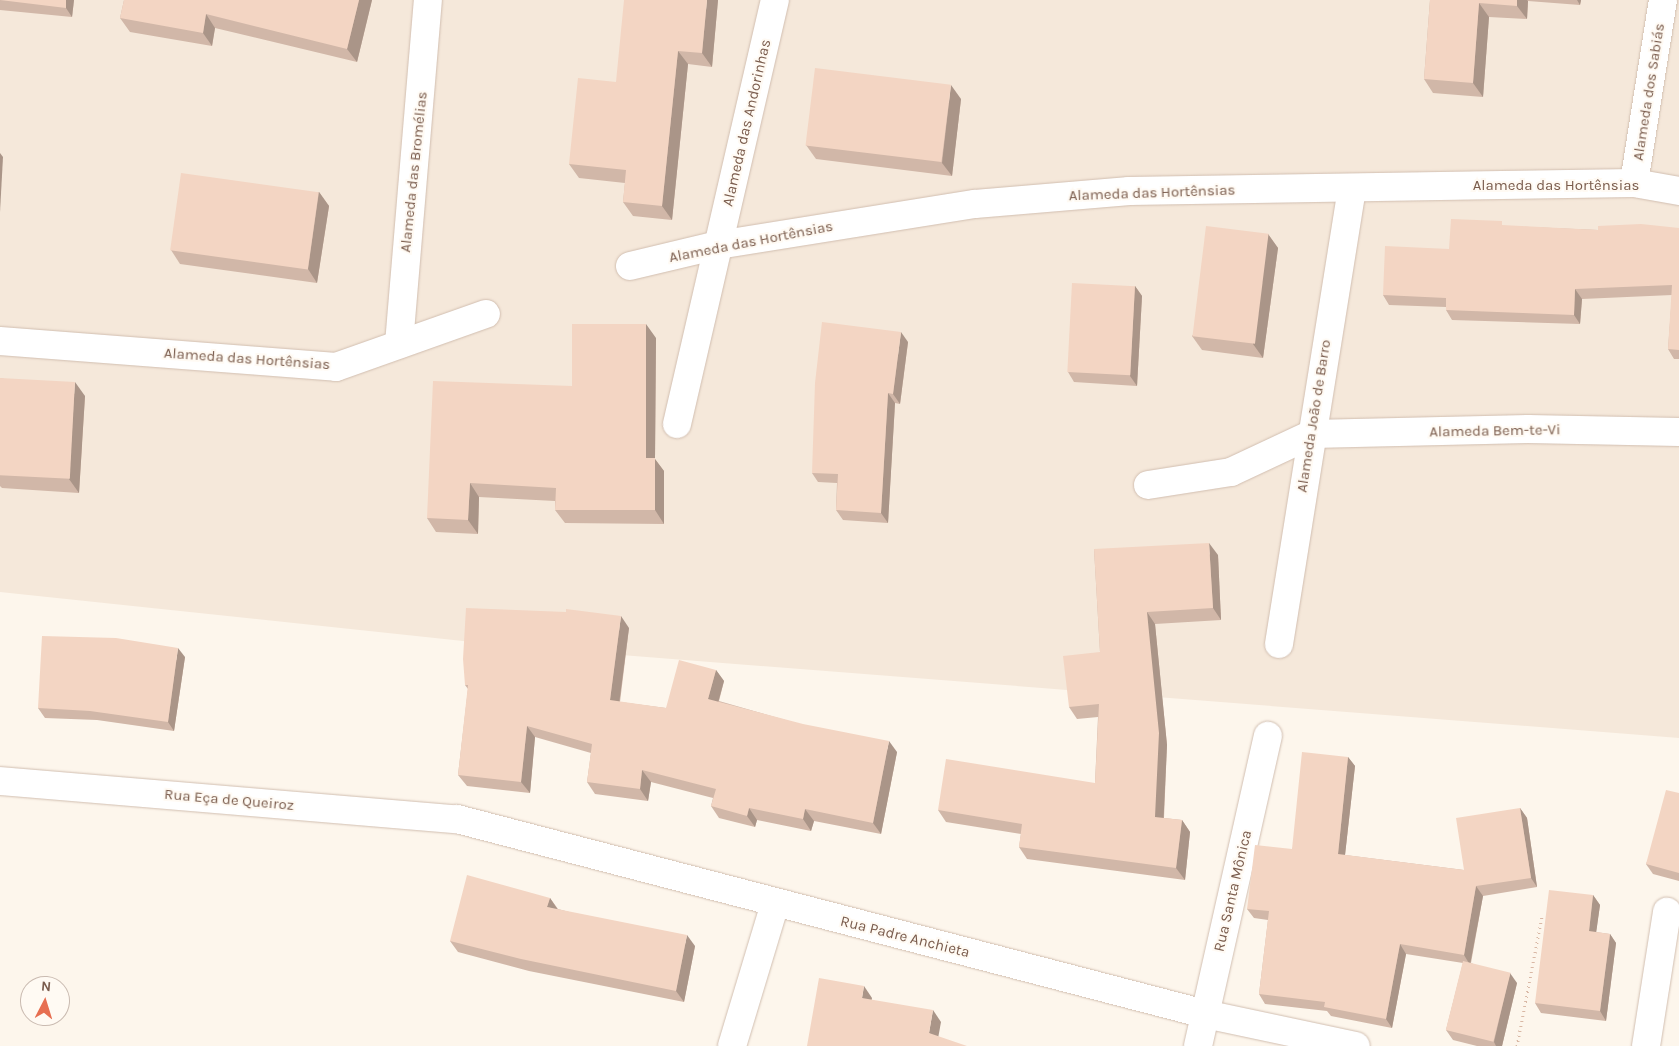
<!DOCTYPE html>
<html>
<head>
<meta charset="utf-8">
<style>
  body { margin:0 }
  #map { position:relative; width:1679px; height:1046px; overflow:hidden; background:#fdf6ec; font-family:Karla,sans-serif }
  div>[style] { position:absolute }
  .residential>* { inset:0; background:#f5e8da }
  .path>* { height:3px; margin-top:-1.5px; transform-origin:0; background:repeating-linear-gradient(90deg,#d9b8a5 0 1px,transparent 0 5px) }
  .roads { filter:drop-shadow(0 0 1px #d1beb0) drop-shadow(0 0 1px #d1beb0) }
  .minor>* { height:28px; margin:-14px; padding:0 14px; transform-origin:14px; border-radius:14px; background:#fff }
  .wall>* { inset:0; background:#d1b7a8 }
  .shaded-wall>* { inset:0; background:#aa9588 }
  .building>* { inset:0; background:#f3d5c3; transform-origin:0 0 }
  span { translate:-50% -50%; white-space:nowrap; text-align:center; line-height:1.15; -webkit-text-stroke:4px #fffaf3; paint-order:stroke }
  .street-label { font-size:15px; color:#7a5c4d }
  .north { position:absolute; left:20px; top:976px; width:50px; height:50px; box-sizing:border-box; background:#fffaf3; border:1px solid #cabbb1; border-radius:50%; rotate:5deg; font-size:14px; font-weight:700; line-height:20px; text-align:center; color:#7a5c4d }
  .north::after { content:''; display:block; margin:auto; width:18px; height:22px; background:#e76f51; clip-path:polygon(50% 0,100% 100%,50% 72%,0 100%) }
</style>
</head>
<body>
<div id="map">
  <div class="residential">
    <div style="clip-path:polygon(0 0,1679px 0,1679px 738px,520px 647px,0 592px)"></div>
  </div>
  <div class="path">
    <div style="left:1517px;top:1046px;width:132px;rotate:-79.1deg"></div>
  </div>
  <div class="roads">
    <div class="minor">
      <div style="left:1634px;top:183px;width:185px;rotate:-81deg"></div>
      <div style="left:630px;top:266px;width:90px;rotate:-13.4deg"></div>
      <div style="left:718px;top:245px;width:260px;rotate:-9.1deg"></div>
      <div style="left:975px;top:204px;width:155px;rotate:-4.8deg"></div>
      <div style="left:1129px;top:191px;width:505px;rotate:-0.91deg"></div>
      <div style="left:1634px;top:183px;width:46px;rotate:10.1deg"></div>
      <div style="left:0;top:341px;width:337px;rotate:4.4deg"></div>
      <div style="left:336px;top:367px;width:159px;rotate:-19.5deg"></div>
      <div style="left:399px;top:344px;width:345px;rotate:-85.2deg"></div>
      <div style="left:677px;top:424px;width:435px;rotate:-77deg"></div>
      <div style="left:1148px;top:485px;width:84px;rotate:-8.9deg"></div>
      <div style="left:1231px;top:472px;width:89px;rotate:-25.1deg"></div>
      <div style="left:1312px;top:434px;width:216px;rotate:-1.3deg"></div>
      <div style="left:1528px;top:429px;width:151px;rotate:1.1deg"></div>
      <div style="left:1279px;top:644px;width:461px;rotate:-80.9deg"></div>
      <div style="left:0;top:781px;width:459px;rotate:4.8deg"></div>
      <div style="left:457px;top:819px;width:773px;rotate:14.61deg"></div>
      <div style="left:1205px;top:1014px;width:154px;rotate:12deg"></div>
      <div style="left:732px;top:1046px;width:148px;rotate:-73.2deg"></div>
      <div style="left:1198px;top:1046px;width:318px;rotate:-77.3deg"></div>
      <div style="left:1646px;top:1046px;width:136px;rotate:-81.1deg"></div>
    </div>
  </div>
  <div class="wall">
    <div style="clip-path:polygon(0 0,74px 0,72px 17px,0 10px)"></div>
    <div style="clip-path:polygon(124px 0,372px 0,357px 62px,215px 28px,212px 46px,130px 32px,120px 18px)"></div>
    <div style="clip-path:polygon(718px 0,712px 67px,688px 64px,672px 220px,633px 216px,623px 202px,625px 183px,579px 178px,569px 164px,616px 82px)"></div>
    <div style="clip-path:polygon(1430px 0,1581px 0,1580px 5px,1528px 1px,1527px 19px,1489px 17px,1483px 97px,1433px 93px,1424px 79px)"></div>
    <div style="clip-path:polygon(961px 99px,952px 176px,816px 159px,806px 145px)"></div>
    <div style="clip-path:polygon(319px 192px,329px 206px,317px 283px,180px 264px,171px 250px)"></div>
    <div style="clip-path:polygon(1505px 226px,1598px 230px,1679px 228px,1679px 359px,1674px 359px,1668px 349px,1672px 295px,1582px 299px,1580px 324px,1452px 320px,1446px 310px,1446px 307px,1389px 305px,1383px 295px,1449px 249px)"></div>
    <div style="clip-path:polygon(1268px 234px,1278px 248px,1263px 358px,1202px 350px,1192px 336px)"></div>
    <div style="clip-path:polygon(1135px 286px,1142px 296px,1137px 386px,1074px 382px,1068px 372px)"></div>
    <div style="clip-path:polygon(656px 338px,655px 459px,664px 471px,664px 524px,565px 523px,555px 510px,555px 501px,479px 497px,478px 534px,436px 532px,427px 518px,572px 386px)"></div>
    <div style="clip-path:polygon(908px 342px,900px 404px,895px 403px,888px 523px,843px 520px,836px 510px,837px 483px,818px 482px,812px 473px)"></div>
    <div style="clip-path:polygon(0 378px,85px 396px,79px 493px,2px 488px,0 486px)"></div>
    <div style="clip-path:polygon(1094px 549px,1218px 555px,1221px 620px,1155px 624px,1167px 745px,1164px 818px,1182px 820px,1190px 832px,1185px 880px,1027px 859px,1019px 847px,1021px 834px,946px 822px,938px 810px,1095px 783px,1098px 717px,1077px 719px,1069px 707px,1100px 652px)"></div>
    <div style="clip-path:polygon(629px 628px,620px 702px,666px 708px,716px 670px,724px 681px,719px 701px,897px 752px,881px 834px,814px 821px,811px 831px,757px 820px,755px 827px,719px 818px,711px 806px,713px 798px,651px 782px,648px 801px,595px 794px,587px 782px,591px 753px,535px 737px,530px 793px,467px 786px,458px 775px,468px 689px,465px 685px)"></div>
    <div style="clip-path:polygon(185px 657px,174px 731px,97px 720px,45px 718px,38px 708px)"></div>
    <div style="clip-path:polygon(1348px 757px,1355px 766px,1345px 855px,1464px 870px,1520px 808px,1527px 818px,1537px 887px,1483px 896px,1471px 963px,1517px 983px,1502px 1046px,1477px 1046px,1453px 1040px,1446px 1030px,1463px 963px,1406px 954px,1392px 1028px,1331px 1016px,1327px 1011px,1265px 1004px,1259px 994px,1268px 920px,1254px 918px,1247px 909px,1292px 849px)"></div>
    <div style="clip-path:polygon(1679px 793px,1679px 881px,1653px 874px,1646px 864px)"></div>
    <div style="clip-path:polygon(1593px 895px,1600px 905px,1596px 932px,1610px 934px,1616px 943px,1606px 1021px,1541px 1013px,1535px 1003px)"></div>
    <div style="clip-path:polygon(550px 898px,558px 909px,695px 946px,684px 1002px,529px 971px,458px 952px,450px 941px)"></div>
  </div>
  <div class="shaded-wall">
    <div style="clip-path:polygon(66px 0,74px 0,72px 17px,66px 8px)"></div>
    <div style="clip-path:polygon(359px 0,372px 0,357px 62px,347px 49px)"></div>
    <div style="clip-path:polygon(707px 0,718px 0,712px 67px,702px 53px)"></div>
    <div style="clip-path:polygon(1517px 0,1527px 0,1528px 1px,1527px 19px,1517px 6px)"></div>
    <div style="clip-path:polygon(1577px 0,1581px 0,1580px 5px)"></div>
    <div style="clip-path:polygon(1479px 3px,1489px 17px,1483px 97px,1473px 83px)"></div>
    <div style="clip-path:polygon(206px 14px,215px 28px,212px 46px,203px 33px)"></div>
    <div style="clip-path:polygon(678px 51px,688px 64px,672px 220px,662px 206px)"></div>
    <div style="clip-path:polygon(951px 85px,961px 99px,952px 176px,942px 163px)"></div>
    <div style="clip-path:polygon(0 153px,3px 157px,0 212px)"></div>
    <div style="clip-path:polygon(319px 192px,329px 206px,317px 283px,308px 269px)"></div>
    <div style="clip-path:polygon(1268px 234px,1278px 248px,1263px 358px,1253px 344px)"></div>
    <div style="clip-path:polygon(1135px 286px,1142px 296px,1137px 386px,1130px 376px)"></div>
    <div style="clip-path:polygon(1575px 289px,1582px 299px,1580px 324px,1574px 315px)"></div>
    <div style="clip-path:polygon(646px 324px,656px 338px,655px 459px,664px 471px,664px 524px,655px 510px,646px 458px)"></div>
    <div style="clip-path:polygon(901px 332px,908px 342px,900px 404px,893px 394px)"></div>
    <div style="clip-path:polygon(75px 382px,85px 396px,79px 493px,69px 479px)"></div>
    <div style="clip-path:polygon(888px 393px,895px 403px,888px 523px,881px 513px)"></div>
    <div style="clip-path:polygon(470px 483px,479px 497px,478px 534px,468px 520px)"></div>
    <div style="clip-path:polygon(1209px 543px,1218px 555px,1221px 620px,1213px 608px)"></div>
    <div style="clip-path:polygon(1147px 612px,1155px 624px,1167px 745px,1163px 830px,1155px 817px)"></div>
    <div style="clip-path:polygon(621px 616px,629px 628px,618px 712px,610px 700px)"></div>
    <div style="clip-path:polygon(178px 648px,185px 657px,174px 731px,168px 722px)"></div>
    <div style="clip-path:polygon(716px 670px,724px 681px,716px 710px,708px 699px)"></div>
    <div style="clip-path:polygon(527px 726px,535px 737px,530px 793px,521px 782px)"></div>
    <div style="clip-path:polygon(889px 741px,897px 752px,881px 834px,873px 823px)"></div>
    <div style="clip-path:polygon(1348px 757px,1355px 766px,1344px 864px,1338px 854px)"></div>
    <div style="clip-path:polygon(642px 770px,651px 782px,648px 801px,640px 789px)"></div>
    <div style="clip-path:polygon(749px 808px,757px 820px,755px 827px,747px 816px)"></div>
    <div style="clip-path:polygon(1520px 808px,1527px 818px,1537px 887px,1531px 878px)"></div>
    <div style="clip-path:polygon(805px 809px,814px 821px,811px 831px,803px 819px)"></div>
    <div style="clip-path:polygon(1182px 820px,1190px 832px,1185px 880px,1176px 868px)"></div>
    <div style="clip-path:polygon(1476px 886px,1483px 896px,1470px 965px,1464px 955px)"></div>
    <div style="clip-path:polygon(1593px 895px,1600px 905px,1595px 941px,1589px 931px)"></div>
    <div style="clip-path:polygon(550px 898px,558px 910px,547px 907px)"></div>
    <div style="clip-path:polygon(1610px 934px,1616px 943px,1606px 1021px,1600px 1011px)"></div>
    <div style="clip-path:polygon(687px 935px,695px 946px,684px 1002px,676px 991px)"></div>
    <div style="clip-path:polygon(1400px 944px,1406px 954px,1392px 1028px,1386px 1019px)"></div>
    <div style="clip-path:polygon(1510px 973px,1517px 983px,1502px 1046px,1496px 1046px,1494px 1042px)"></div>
    <div style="clip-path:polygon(864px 986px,872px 998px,870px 1009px,862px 998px)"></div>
    <div style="clip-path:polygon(933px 1010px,941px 1022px,937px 1044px,929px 1033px)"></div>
  </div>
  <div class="building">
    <div style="clip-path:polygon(0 0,66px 0,66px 8px)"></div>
    <div style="clip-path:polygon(124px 0,359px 0,347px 49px,206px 14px,203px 33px,120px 18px)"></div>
    <div style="clip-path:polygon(624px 0,707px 0,702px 53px,678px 51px,662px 206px,623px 202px,626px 170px,569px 164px,578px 78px,616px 82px)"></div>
    <div style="clip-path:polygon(1430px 0,1517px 0,1517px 6px,1479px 3px,1473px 83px,1424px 79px)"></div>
    <div style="left:815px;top:68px;width:137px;height:78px;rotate:7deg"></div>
    <div style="left:181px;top:173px;width:139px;height:78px;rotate:8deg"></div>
    <div style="clip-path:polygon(1451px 219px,1502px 221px,1502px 225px,1598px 230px,1598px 226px,1641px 224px,1679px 228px,1679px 350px,1668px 349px,1672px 285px,1575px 289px,1574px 315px,1446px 310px,1446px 298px,1383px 295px,1385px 246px,1449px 249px)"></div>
    <div style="left:1206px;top:226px;width:63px;height:111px;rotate:7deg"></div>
    <div style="left:1072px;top:283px;width:63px;height:89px;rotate:3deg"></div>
    <div style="clip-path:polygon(822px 322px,901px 332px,893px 394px,888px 393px,881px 513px,836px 510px,838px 474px,812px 473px,815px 383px)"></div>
    <div style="clip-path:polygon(572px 324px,646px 324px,646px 458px,655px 458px,655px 510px,555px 510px,556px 488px,470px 483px,468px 520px,427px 518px,433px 381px,572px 386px)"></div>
    <div style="left:0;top:378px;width:75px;height:97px;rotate:3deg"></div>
    <div style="clip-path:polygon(1209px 543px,1213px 608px,1147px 612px,1159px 733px,1155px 817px,1182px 820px,1176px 868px,1019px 847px,1022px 824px,938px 810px,946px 759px,1095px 783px,1099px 704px,1069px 707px,1063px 656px,1100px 652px,1094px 549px)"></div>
    <div style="clip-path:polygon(466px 608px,566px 612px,566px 609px,621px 616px,610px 700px,666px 708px,679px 660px,716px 670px,708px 699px,803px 724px,889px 741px,873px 823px,805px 809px,803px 819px,749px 808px,747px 816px,711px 806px,716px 789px,642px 770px,640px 789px,587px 782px,592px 744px,527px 726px,521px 782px,458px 775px,468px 685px,465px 685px,463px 659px)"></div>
    <div style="clip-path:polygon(42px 636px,116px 638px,178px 648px,168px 722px,90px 711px,38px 708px)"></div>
    <div style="clip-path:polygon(1302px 752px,1348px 757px,1338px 854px,1464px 870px,1456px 818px,1520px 808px,1531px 878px,1476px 886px,1464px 955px,1400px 944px,1386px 1019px,1324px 1007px,1325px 1002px,1259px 994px,1269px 911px,1247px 909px,1255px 845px,1292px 849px)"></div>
    <div style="clip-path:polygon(1666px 790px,1679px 793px,1679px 873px,1646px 864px)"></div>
    <div style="clip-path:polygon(467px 875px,550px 898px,547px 907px,687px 935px,676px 991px,521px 959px,450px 941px)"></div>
    <div style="clip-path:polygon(1549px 890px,1593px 895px,1589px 931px,1610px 934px,1600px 1011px,1535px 1003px)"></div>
    <div style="left:1463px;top:961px;width:49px;height:71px;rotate:14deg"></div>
    <div style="clip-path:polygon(819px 978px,864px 986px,862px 998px,933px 1010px,929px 1033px,967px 1046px,807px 1046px)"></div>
  </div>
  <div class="street-label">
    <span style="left:1649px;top:92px;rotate:-81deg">Alameda dos Sabiás</span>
    <span style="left:747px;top:123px;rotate:-77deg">Alameda das Andorinhas</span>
    <span style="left:414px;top:172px;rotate:-84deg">Alameda das Bromélias</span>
    <span style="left:1556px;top:186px">Alameda das Hortênsias</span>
    <span style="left:1152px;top:193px;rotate:-2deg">Alameda das Hortênsias</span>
    <span style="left:751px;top:242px;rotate:-11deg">Alameda das Hortênsias</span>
    <span style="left:247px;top:359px;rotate:4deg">Alameda das Hortênsias</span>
    <span style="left:1314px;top:416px;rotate:-81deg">Alameda João de Barro</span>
    <span style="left:1495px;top:431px;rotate:-1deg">Alameda Bem-te-Vi</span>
    <span style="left:229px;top:800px;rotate:5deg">Rua Eça de Queiroz</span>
    <span style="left:1233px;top:891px;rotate:-77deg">Rua Santa Mônica</span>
    <span style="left:905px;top:937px;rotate:14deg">Rua Padre Anchieta</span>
  </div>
  <div class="north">N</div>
</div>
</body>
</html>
